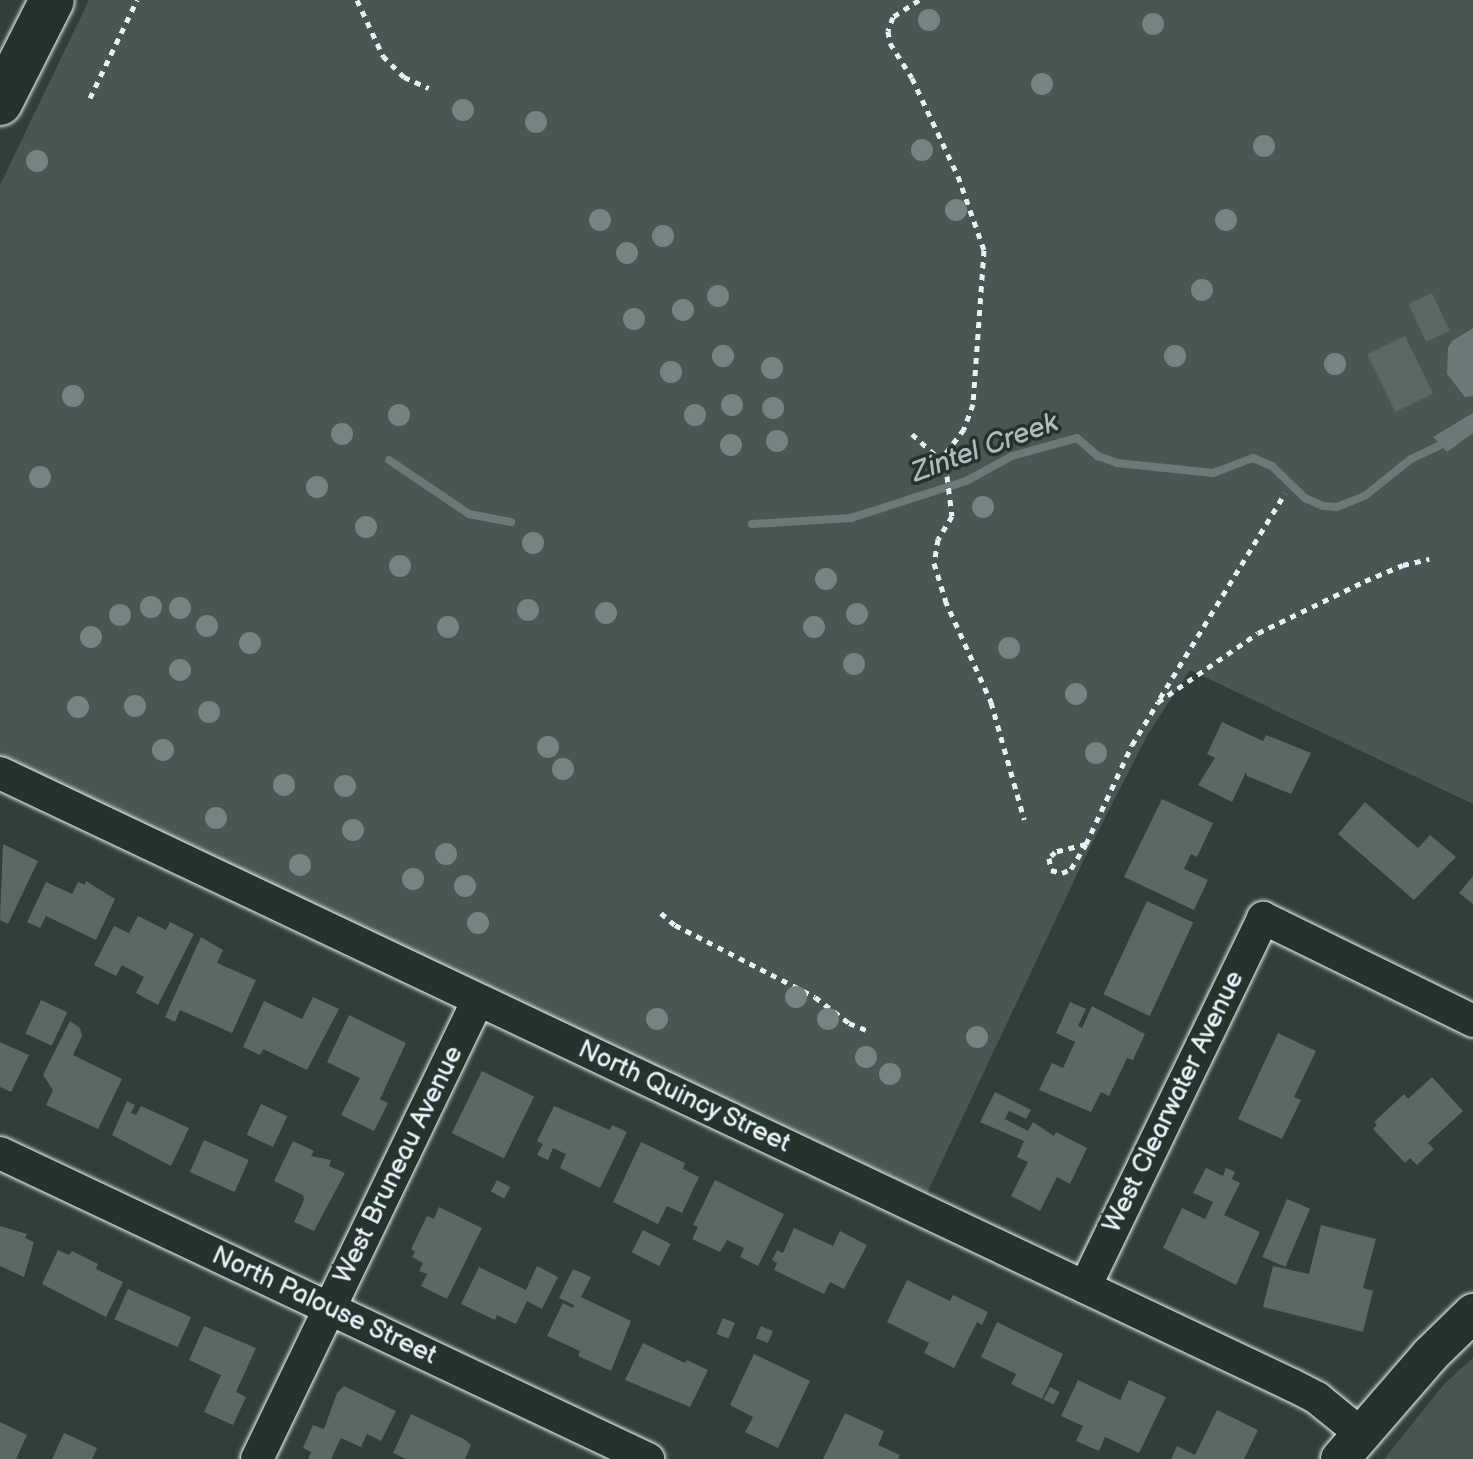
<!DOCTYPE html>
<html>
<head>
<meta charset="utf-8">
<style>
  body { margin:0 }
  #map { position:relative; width:1473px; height:1459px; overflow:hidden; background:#323e39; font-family:"Balsamiq Sans",sans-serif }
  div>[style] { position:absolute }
  .green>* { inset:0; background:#495651 }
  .water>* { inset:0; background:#6d7978 }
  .stream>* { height:8px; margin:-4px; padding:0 4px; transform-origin:4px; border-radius:4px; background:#6d7978 }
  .building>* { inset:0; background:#5c6865; transform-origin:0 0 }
  .path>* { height:5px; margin-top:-2.5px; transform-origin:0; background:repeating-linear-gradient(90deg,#e8f1f8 0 6px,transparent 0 12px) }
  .roads { filter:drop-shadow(0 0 2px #e8f1f8) drop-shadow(0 0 2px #e8f1f8) }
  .minor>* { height:32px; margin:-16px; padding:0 16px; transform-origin:16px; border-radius:16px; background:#26332d }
  .tertiary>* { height:38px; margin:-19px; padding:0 19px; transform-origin:19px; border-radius:19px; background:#26332d }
  .secondary>* { height:44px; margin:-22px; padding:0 22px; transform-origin:22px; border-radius:22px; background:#26332d }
  .trees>* { width:22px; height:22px; margin:-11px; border-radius:50%; background:#778382 }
  span { translate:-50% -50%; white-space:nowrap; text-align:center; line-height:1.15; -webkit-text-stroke:7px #26332d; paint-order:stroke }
  .street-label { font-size:26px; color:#e8f1f8 }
  .water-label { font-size:28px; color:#b1bbbe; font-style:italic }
</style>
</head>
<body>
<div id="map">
  <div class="green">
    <div style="clip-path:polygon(89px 0,1473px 0,1473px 804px,1190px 670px,1148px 734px,1087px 853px,927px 1193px,0 756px,0 185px)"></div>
    <div style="clip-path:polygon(1473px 1358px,1473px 1459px,1384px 1459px,1445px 1383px)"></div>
  </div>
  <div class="water">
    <div style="clip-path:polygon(1473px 328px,1473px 396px,1465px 397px,1447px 374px,1448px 348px,1452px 341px)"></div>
    <div style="clip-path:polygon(1473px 413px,1473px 433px,1447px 452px,1433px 437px)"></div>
  </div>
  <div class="stream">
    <div style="left:389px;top:460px;width:97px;rotate:34deg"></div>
    <div style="left:469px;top:514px;width:43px;rotate:10.8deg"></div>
    <div style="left:752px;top:524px;width:99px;rotate:-3.5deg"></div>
    <div style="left:851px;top:518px;width:121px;rotate:-17.8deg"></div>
    <div style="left:966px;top:481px;width:52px;rotate:-28.5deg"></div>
    <div style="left:1012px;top:456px;width:67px;rotate:-15.5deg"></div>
    <div style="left:1077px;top:438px;width:28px;rotate:41deg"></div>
    <div style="left:1098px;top:456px;width:20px;rotate:20deg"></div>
    <div style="left:1117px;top:463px;width:97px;rotate:5.9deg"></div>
    <div style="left:1213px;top:473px;width:43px;rotate:-20.6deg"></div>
    <div style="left:1253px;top:458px;width:21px;rotate:23deg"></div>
    <div style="left:1272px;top:466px;width:46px;rotate:44.1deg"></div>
    <div style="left:1305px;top:498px;width:20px;rotate:24deg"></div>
    <div style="left:1323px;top:506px;width:14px;rotate:4deg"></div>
    <div style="left:1337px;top:507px;width:31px;rotate:-22deg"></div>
    <div style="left:1366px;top:495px;width:58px;rotate:-38.7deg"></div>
    <div style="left:1411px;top:459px;width:44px;rotate:-25.4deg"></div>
  </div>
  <div class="building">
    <div style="left:1432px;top:293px;width:42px;height:26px;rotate:65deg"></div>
    <div style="left:1405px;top:336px;width:64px;height:42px;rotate:64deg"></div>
    <div style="clip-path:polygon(1222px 722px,1263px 741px,1266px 735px,1311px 753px,1291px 794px,1247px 776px,1246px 772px,1232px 802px,1198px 785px,1215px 758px,1207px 754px)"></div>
    <div style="clip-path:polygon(1162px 799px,1213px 823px,1197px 857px,1191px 854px,1184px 869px,1208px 880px,1194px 910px,1124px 877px)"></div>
    <div style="clip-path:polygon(1365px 802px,1418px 848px,1430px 835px,1456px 857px,1414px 900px,1338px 834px)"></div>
    <div style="clip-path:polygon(3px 844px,38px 861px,8px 924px,0 920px)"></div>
    <div style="clip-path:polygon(1473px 876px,1473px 904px,1459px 893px)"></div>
    <div style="clip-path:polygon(86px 881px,115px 899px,96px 940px,46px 916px,40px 928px,27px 922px,46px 882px,72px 894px,78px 882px,85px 885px)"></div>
    <div style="left:1147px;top:901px;width:51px;height:103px;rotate:25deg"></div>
    <div style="clip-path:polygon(138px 916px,166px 930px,170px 922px,194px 934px,158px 1005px,136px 993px,144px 977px,122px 965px,116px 976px,94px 965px,114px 926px,129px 933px)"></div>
    <div style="clip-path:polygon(201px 937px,223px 950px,217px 963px,256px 980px,232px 1033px,180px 1010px,175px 1022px,165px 1017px)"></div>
    <div style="clip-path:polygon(313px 997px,339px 1009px,307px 1070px,263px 1049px,260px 1055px,243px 1047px,264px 1001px,302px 1019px)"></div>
    <div style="left:41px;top:1000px;width:29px;height:37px;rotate:25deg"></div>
    <div style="clip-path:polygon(1070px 1002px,1086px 1009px,1078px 1026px,1082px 1028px,1092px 1006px,1145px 1034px,1133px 1060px,1127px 1058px,1109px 1096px,1101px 1092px,1091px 1112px,1039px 1090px,1052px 1063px,1063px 1068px,1075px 1042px,1056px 1033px)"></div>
    <div style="clip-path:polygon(349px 1015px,406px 1043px,380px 1099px,388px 1103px,374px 1131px,341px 1115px,360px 1078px,327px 1062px)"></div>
    <div style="clip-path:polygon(70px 1021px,80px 1028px,82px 1036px,73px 1055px,122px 1079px,98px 1129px,46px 1105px,53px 1090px,43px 1075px)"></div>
    <div style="clip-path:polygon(1278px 1033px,1316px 1051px,1294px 1097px,1301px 1100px,1282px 1139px,1238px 1119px)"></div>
    <div style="clip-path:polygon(0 1042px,29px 1055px,11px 1092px,0 1087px)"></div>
    <div style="left:482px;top:1071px;width:58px;height:69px;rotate:26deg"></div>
    <div style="clip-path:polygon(1432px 1077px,1463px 1111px,1428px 1143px,1434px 1149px,1417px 1165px,1410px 1158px,1405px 1163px,1373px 1129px,1377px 1125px,1374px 1122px,1404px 1094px,1408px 1099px)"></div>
    <div style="clip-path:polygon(995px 1092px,1031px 1110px,1026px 1119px,1009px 1111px,1005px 1119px,1028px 1131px,1033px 1122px,1054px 1136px,1056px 1132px,1087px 1148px,1070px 1184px,1057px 1177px,1040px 1211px,1011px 1196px,1028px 1162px,1017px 1157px,1024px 1141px,980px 1122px)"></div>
    <div style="clip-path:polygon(127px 1101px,135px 1105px,131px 1113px,136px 1115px,141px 1106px,189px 1128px,171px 1166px,112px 1135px)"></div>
    <div style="left:261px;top:1104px;width:29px;height:34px;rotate:25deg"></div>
    <div style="clip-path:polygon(554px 1106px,610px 1130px,612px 1125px,627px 1132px,600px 1188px,560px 1168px,566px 1154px,553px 1148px,548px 1160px,537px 1155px,543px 1144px,537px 1141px)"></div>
    <div style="left:204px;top:1140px;width:49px;height:35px;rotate:24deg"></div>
    <div style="clip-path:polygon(293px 1141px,314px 1151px,311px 1156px,331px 1160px,329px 1166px,345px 1173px,314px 1231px,294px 1222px,304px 1200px,303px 1195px,274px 1181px)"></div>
    <div style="clip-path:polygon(641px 1142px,685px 1163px,683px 1169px,699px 1177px,682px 1213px,667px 1206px,658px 1224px,613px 1202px)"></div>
    <div style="clip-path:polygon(1206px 1168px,1223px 1176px,1226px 1168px,1235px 1172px,1232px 1179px,1240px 1183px,1224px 1215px,1260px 1232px,1236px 1285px,1163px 1248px,1182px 1208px,1205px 1219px,1213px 1202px,1193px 1193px)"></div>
    <div style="left:497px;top:1180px;width:15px;height:13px;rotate:28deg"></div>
    <div style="clip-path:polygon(715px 1180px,784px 1214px,758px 1266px,740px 1257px,744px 1248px,727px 1240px,720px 1252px,692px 1239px,698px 1227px,693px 1225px)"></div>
    <div style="left:1287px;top:1199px;width:25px;height:63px;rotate:23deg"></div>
    <div style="clip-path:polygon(439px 1207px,482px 1228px,447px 1299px,421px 1286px,427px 1274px,419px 1271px,423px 1263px,412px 1257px,415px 1252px,411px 1249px,427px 1216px,434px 1219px)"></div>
    <div style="clip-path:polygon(1321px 1225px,1376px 1239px,1363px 1288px,1373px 1291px,1363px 1332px,1263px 1307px,1273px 1266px,1309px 1274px)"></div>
    <div style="clip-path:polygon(0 1226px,27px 1234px,25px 1238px,34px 1242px,24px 1277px,0 1266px)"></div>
    <div style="clip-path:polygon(794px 1228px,833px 1246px,840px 1231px,867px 1245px,844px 1289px,830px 1282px,824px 1294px,774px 1270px,777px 1263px,772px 1260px,777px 1250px,783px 1253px)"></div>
    <div style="left:643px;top:1230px;width:31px;height:25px;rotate:27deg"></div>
    <div style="clip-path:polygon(58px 1250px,69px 1255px,72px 1251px,98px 1264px,96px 1269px,123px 1282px,106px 1317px,42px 1284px)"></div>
    <div style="clip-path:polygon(537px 1266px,558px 1277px,542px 1309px,527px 1301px,516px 1324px,497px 1315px,495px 1320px,461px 1304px,479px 1267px,526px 1290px)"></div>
    <div style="clip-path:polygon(573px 1269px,591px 1277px,581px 1297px,631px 1321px,611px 1371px,578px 1356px,580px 1351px,547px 1336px,563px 1303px,573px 1308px,574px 1305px,559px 1298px)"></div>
    <div style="clip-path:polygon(907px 1280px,950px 1301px,953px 1295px,988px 1312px,982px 1325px,977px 1322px,954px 1368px,924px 1353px,929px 1343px,887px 1322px)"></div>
    <div style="left:128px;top:1289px;width:69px;height:33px;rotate:24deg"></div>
    <div style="left:723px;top:1318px;width:13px;height:17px;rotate:23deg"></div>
    <div style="clip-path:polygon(997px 1322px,1063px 1354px,1042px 1399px,1011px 1384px,1016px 1374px,981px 1357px)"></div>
    <div style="clip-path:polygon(204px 1326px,256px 1348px,236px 1392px,246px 1397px,233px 1425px,204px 1412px,221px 1375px,189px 1360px)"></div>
    <div style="left:761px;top:1326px;width:13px;height:13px;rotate:23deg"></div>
    <div style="clip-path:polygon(643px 1343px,685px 1363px,687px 1360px,708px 1370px,690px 1407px,625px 1380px)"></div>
    <div style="clip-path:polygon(754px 1354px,810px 1381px,778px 1448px,745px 1432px,753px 1417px,730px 1405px)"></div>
    <div style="clip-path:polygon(1078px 1380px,1120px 1400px,1129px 1380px,1166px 1397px,1139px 1453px,1105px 1437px,1099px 1451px,1076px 1441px,1083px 1426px,1061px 1416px)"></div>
    <div style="clip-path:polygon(344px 1386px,396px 1411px,381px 1441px,367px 1434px,361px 1447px,341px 1438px,331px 1459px,308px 1459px,311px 1452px,303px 1448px,313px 1425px,324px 1429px,337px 1393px)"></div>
    <div style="left:1050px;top:1387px;width:11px;height:14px;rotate:27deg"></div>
    <div style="clip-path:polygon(1217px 1410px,1258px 1430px,1244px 1459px,1171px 1459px,1177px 1446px,1195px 1455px)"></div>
    <div style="clip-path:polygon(845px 1413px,884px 1431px,878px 1445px,900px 1455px,898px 1459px,823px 1459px)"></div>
    <div style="clip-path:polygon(411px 1414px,464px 1439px,471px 1445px,465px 1459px,406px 1459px,393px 1453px)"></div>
    <div style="clip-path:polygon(0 1422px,27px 1435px,16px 1459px,0 1459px)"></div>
    <div style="clip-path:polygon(64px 1433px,97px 1448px,92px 1459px,52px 1459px)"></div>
  </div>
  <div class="path">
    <div style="left:357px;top:0;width:62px;rotate:65.1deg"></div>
    <div style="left:383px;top:56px;width:30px;rotate:45deg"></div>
    <div style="left:404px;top:77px;width:27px;rotate:24deg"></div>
    <div style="left:919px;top:0;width:31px;rotate:147deg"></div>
    <div style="left:893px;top:17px;width:15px;rotate:110deg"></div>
    <div style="left:888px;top:31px;width:12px;rotate:81deg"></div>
    <div style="left:890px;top:43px;width:41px;rotate:57.8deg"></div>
    <div style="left:912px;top:78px;width:108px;rotate:64.9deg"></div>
    <div style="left:958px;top:176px;width:78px;rotate:70.6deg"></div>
    <div style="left:984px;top:250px;width:154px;rotate:94.1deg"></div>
    <div style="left:973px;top:404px;width:27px;rotate:110deg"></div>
    <div style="left:964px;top:429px;width:41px;rotate:127.1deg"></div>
    <div style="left:90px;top:98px;width:109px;rotate:-64.4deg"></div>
    <div style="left:912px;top:434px;width:31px;rotate:42deg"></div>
    <div style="left:935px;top:455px;width:24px;rotate:60deg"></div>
    <div style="left:947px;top:476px;width:40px;rotate:82.9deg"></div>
    <div style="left:952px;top:516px;width:27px;rotate:121deg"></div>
    <div style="left:938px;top:539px;width:24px;rotate:99deg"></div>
    <div style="left:934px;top:563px;width:39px;rotate:73deg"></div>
    <div style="left:945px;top:600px;width:112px;rotate:65.7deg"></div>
    <div style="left:991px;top:702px;width:122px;rotate:74.2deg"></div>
    <div style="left:1160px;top:698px;width:240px;rotate:-58.6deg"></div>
    <div style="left:1086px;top:844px;width:32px;rotate:166deg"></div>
    <div style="left:1055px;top:852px;width:8px;rotate:135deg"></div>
    <div style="left:1049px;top:858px;width:12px;rotate:81deg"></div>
    <div style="left:1051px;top:870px;width:11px;rotate:15deg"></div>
    <div style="left:1062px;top:873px;width:10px;rotate:-24deg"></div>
    <div style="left:1071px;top:869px;width:29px;rotate:-59deg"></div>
    <div style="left:1086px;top:844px;width:109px;rotate:-65.1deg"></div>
    <div style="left:1132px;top:745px;width:50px;rotate:-58.8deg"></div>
    <div style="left:1158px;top:702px;width:121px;rotate:-34.6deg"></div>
    <div style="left:1258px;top:633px;width:119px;rotate:-25.9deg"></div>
    <div style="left:1365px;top:581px;width:41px;rotate:-22.8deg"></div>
    <div style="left:1403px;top:565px;width:27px;rotate:-13deg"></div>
    <div style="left:661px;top:913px;width:18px;rotate:41deg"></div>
    <div style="left:675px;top:925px;width:157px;rotate:27.2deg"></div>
    <div style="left:815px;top:997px;width:43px;rotate:37.4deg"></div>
    <div style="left:849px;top:1023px;width:22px;rotate:22deg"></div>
  </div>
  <div class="roads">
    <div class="minor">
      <div style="left:0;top:773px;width:1430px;rotate:25.35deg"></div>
      <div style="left:1292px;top:1385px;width:28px;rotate:27deg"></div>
      <div style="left:1317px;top:1398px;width:55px;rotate:39.1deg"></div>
      <div style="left:0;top:1153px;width:717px;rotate:25.28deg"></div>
      <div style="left:1085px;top:1287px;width:410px;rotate:-64.2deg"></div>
      <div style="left:1263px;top:918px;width:234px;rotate:26.1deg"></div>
      <div style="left:257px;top:1459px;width:509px;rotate:-64.29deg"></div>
    </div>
    <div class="tertiary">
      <div style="left:1340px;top:1459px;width:138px;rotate:-49.1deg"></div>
      <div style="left:1430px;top:1355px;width:60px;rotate:-44.3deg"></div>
    </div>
    <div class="secondary">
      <div style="left:0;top:103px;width:115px;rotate:-63.2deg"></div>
    </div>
  </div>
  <div class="trees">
    <div style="left:929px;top:20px"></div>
    <div style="left:1153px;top:24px"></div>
    <div style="left:1042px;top:84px"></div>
    <div style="left:463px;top:110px"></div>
    <div style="left:536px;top:122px"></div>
    <div style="left:1264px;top:146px"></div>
    <div style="left:922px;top:150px"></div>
    <div style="left:37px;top:161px"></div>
    <div style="left:956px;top:210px"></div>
    <div style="left:600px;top:220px"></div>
    <div style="left:1226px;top:220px"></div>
    <div style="left:663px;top:236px"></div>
    <div style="left:627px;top:253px"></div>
    <div style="left:1202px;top:290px"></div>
    <div style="left:718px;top:296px"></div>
    <div style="left:683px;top:310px"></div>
    <div style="left:634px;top:319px"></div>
    <div style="left:723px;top:356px"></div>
    <div style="left:1175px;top:356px"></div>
    <div style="left:1335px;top:364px"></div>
    <div style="left:772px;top:368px"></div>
    <div style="left:671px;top:372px"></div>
    <div style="left:73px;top:396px"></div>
    <div style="left:732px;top:405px"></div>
    <div style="left:773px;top:408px"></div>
    <div style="left:399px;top:415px"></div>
    <div style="left:695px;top:415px"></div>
    <div style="left:342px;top:434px"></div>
    <div style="left:777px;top:441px"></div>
    <div style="left:731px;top:445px"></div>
    <div style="left:40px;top:477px"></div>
    <div style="left:317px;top:487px"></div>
    <div style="left:983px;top:507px"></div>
    <div style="left:366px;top:527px"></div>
    <div style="left:533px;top:543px"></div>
    <div style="left:400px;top:566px"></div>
    <div style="left:826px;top:579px"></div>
    <div style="left:151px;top:607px"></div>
    <div style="left:180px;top:608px"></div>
    <div style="left:528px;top:610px"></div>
    <div style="left:606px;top:613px"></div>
    <div style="left:857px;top:614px"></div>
    <div style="left:120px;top:615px"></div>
    <div style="left:207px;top:626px"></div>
    <div style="left:448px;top:627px"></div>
    <div style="left:814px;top:627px"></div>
    <div style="left:91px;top:637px"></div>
    <div style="left:250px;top:643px"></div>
    <div style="left:1009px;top:648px"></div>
    <div style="left:854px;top:664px"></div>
    <div style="left:180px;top:670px"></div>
    <div style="left:1076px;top:694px"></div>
    <div style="left:135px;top:706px"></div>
    <div style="left:78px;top:707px"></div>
    <div style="left:209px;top:712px"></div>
    <div style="left:548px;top:747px"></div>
    <div style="left:163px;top:750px"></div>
    <div style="left:1096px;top:753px"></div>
    <div style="left:563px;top:769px"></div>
    <div style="left:284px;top:785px"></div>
    <div style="left:345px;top:786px"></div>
    <div style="left:216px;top:818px"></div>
    <div style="left:353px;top:830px"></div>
    <div style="left:446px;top:854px"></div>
    <div style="left:300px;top:865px"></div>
    <div style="left:413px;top:879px"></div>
    <div style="left:465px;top:886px"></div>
    <div style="left:478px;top:923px"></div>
    <div style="left:796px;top:997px"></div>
    <div style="left:657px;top:1019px"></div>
    <div style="left:828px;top:1019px"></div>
    <div style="left:977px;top:1037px"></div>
    <div style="left:866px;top:1057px"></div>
    <div style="left:890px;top:1074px"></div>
  </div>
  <div class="street-label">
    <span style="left:684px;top:1097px;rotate:25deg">North Quincy Street</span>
    <span style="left:1174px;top:1102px;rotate:-64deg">West Clearwater Avenue</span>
    <span style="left:399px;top:1165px;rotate:-64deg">West Bruneau Avenue</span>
    <span style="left:324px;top:1306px;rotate:25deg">North Palouse Street</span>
  </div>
  <div class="water-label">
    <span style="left:985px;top:448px;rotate:-20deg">Zintel Creek</span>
  </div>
</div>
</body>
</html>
